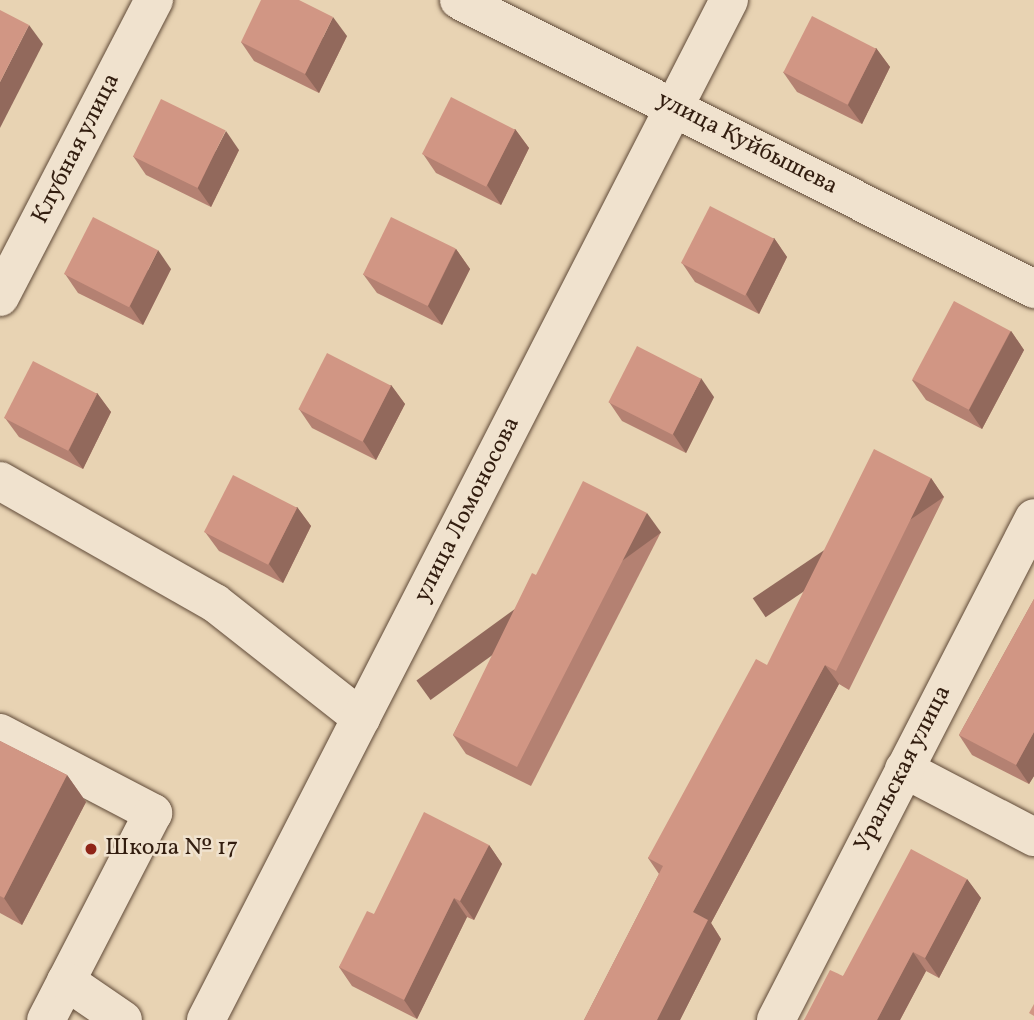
<!DOCTYPE html>
<html>
<head>
<meta charset="utf-8">
<style>
  body { margin:0 }
  #map { position:relative; width:1034px; height:1020px; overflow:hidden; background:#e8d3b3; font-family:Vollkorn,serif }
  div>[style] { position:absolute }
  .roads { filter:drop-shadow(0 0 2px #604a38) drop-shadow(0 0 2px #604a38) }
  .minor>* { height:38px; margin:-19px; padding:0 19px; transform-origin:19px; border-radius:19px; background:#f0e2ce }
  .wall>* { inset:0; background:#b48172 }
  .shaded-wall>* { inset:0; background:#92695c; transform-origin:0 0 }
  .building>* { inset:0; background:#d19684; transform-origin:0 0 }
  .dots>* { width:19px; height:19px; translate:-50% -50%; box-sizing:border-box; border:4px solid #f0e2ce; border-radius:50% }
  span { translate:-50% -50%; white-space:nowrap; text-align:center; line-height:1.15; -webkit-text-stroke:5px #f0e2ce; paint-order:stroke }
  .street-label { font-size:24px; color:#321d0f }
  .poi-label { font-size:24px; color:#321d0f }
  .left { translate:0 -50%; text-align:left }
</style>
</head>
<body>
<div id="map">
  <div class="roads">
    <div class="minor">
      <div style="left:459px;top:0;width:644px;rotate:26.68deg"></div>
      <div style="left:0;top:297px;width:335px;rotate:-62.6deg"></div>
      <div style="left:0;top:481px;width:247px;rotate:29.6deg"></div>
      <div style="left:215px;top:603px;width:186px;rotate:38.2deg"></div>
      <div style="left:0;top:733px;width:173px;rotate:27.6deg"></div>
      <div style="left:153px;top:813px;width:233px;rotate:117.3deg"></div>
      <div style="left:904px;top:769px;width:147px;rotate:27.6deg"></div>
      <div style="left:66px;top:981px;width:69px;rotate:34.4deg"></div>
      <div style="left:206px;top:1020px;width:1146px;rotate:-62.85deg"></div>
      <div style="left:776px;top:1020px;width:564px;rotate:-62.8deg"></div>
    </div>
  </div>
  <div class="wall">
    <div style="clip-path:polygon(347px 36px,319px 93px,254px 61px,241px 42px)"></div>
    <div style="clip-path:polygon(876px 48px,890px 67px,862px 124px,797px 92px,783px 72px)"></div>
    <div style="clip-path:polygon(515px 129px,529px 148px,501px 205px,436px 173px,423px 154px)"></div>
    <div style="clip-path:polygon(239px 150px,211px 207px,146px 175px,133px 156px)"></div>
    <div style="clip-path:polygon(774px 238px,787px 257px,759px 314px,695px 282px,682px 263px)"></div>
    <div style="clip-path:polygon(456px 249px,470px 269px,442px 325px,377px 293px,363px 274px)"></div>
    <div style="clip-path:polygon(171px 269px,143px 325px,78px 293px,65px 274px)"></div>
    <div style="clip-path:polygon(1011px 331px,1024px 350px,982px 429px,926px 400px,912px 380px)"></div>
    <div style="clip-path:polygon(391px 385px,405px 404px,376px 460px,312px 428px,299px 409px)"></div>
    <div style="clip-path:polygon(97px 393px,111px 412px,83px 469px,19px 437px,5px 418px)"></div>
    <div style="clip-path:polygon(714px 397px,686px 453px,622px 421px,609px 402px)"></div>
    <div style="clip-path:polygon(931px 478px,944px 497px,849px 690px,839px 684px,711px 923px,721px 939px,680px 1020px,584px 1020px,659px 874px,648px 858px)"></div>
    <div style="clip-path:polygon(297px 507px,311px 526px,283px 583px,219px 551px,205px 532px)"></div>
    <div style="clip-path:polygon(661px 532px,531px 786px,466px 754px,453px 735px,536px 575px)"></div>
    <div style="clip-path:polygon(1034px 599px,1034px 776px,1029px 784px,972px 755px,959px 735px)"></div>
    <div style="clip-path:polygon(0 741px,67px 775px,86px 802px,22px 925px,0 913px)"></div>
    <div style="clip-path:polygon(489px 845px,502px 864px,474px 920px,467px 917px,417px 1019px,352px 986px,339px 967px,374px 914px)"></div>
    <div style="clip-path:polygon(967px 879px,981px 898px,939px 978px,926px 971px,900px 1020px,804px 1020px,843px 976px)"></div>
  </div>
  <div class="shaded-wall">
    <div style="clip-path:polygon(333px 17px,347px 36px,319px 93px,305px 74px)"></div>
    <div style="clip-path:polygon(29px 25px,43px 44px,0 128px,0 82px)"></div>
    <div style="clip-path:polygon(876px 48px,890px 67px,862px 124px,848px 105px)"></div>
    <div style="clip-path:polygon(515px 129px,529px 148px,501px 205px,487px 185px)"></div>
    <div style="clip-path:polygon(226px 131px,239px 150px,211px 207px,197px 187px)"></div>
    <div style="clip-path:polygon(774px 238px,787px 257px,759px 314px,746px 294px)"></div>
    <div style="clip-path:polygon(456px 249px,470px 269px,442px 325px,428px 306px)"></div>
    <div style="clip-path:polygon(158px 250px,171px 269px,143px 325px,130px 306px)"></div>
    <div style="clip-path:polygon(1011px 331px,1024px 350px,982px 429px,969px 410px)"></div>
    <div style="clip-path:polygon(701px 378px,714px 397px,686px 453px,673px 434px)"></div>
    <div style="clip-path:polygon(391px 385px,405px 404px,376px 460px,363px 441px)"></div>
    <div style="clip-path:polygon(97px 393px,111px 412px,83px 469px,69px 450px)"></div>
    <div style="left:931px;top:478px;width:23px;height:215px;rotate:56deg"></div>
    <div style="clip-path:polygon(297px 507px,311px 526px,283px 583px,269px 564px)"></div>
    <div style="left:647px;top:513px;width:24px;height:285px;rotate:54deg"></div>
    <div style="clip-path:polygon(825px 665px,839px 684px,711px 923px,721px 939px,680px 1020px,657px 1020px,693px 912px)"></div>
    <div style="clip-path:polygon(1034px 732px,1034px 776px,1029px 784px,1016px 765px)"></div>
    <div style="clip-path:polygon(67px 775px,86px 802px,22px 925px,4px 898px)"></div>
    <div style="clip-path:polygon(489px 845px,502px 864px,474px 920px,460px 901px)"></div>
    <div style="clip-path:polygon(967px 879px,981px 898px,939px 978px,925px 958px)"></div>
    <div style="clip-path:polygon(454px 898px,467px 917px,417px 1019px,404px 1000px)"></div>
    <div style="clip-path:polygon(913px 952px,926px 971px,900px 1020px,877px 1020px)"></div>
  </div>
  <div class="building">
    <div style="clip-path:polygon(261px 0,299px 0,333px 17px,305px 74px,241px 42px)"></div>
    <div style="clip-path:polygon(0 10px,29px 25px,0 82px)"></div>
    <div style="left:812px;top:16px;width:72px;height:63px;rotate:27deg"></div>
    <div style="left:451px;top:97px;width:72px;height:64px;rotate:27deg"></div>
    <div style="left:161px;top:99px;width:72px;height:64px;rotate:26deg"></div>
    <div style="left:710px;top:206px;width:72px;height:64px;rotate:27deg"></div>
    <div style="left:93px;top:217px;width:73px;height:64px;rotate:27deg"></div>
    <div style="left:391px;top:217px;width:72px;height:64px;rotate:26deg"></div>
    <div style="left:954px;top:301px;width:64px;height:89px;rotate:28deg"></div>
    <div style="left:637px;top:346px;width:72px;height:63px;rotate:27deg"></div>
    <div style="left:327px;top:353px;width:72px;height:63px;rotate:27deg"></div>
    <div style="left:33px;top:361px;width:72px;height:64px;rotate:27deg"></div>
    <div style="clip-path:polygon(874px 449px,931px 478px,836px 671px,825px 665px,693px 912px,708px 920px,657px 1020px,584px 1020px,663px 866px,648px 858px,756px 659px,767px 665px)"></div>
    <div style="left:233px;top:475px;width:72px;height:64px;rotate:27deg"></div>
    <div style="clip-path:polygon(583px 481px,647px 513px,517px 767px,453px 735px,532px 573px,536px 575px)"></div>
    <div style="clip-path:polygon(1034px 599px,1034px 732px,1016px 765px,959px 735px)"></div>
    <div style="clip-path:polygon(0 741px,67px 775px,4px 898px,0 896px)"></div>
    <div style="clip-path:polygon(424px 812px,489px 845px,460px 901px,454px 898px,404px 1000px,339px 967px,367px 911px,374px 914px)"></div>
    <div style="clip-path:polygon(911px 849px,967px 879px,925px 958px,913px 952px,877px 1020px,804px 1020px,830px 970px,843px 976px)"></div>
    <div style="clip-path:polygon(1034px 1004px,1034px 1016px,1029px 1013px)"></div>
  </div>
  <div class="dots">
    <div style="left:91px;top:849px;background:#8f2418"></div>
  </div>
  <div class="street-label">
    <span style="left:747px;top:144px;rotate:27deg">улица Куйбышева</span>
    <span style="left:77px;top:149px;rotate:-63deg">Клубная улица</span>
    <span style="left:468px;top:510px;rotate:-63deg">улица Ломоносова</span>
    <span style="left:904px;top:769px;rotate:-63deg">Уральская улица</span>
  </div>
  <div class="poi-label">
    <span class="left" style="left:105px;top:849px">Школа № 17</span>
  </div>
</div>
</body>
</html>
